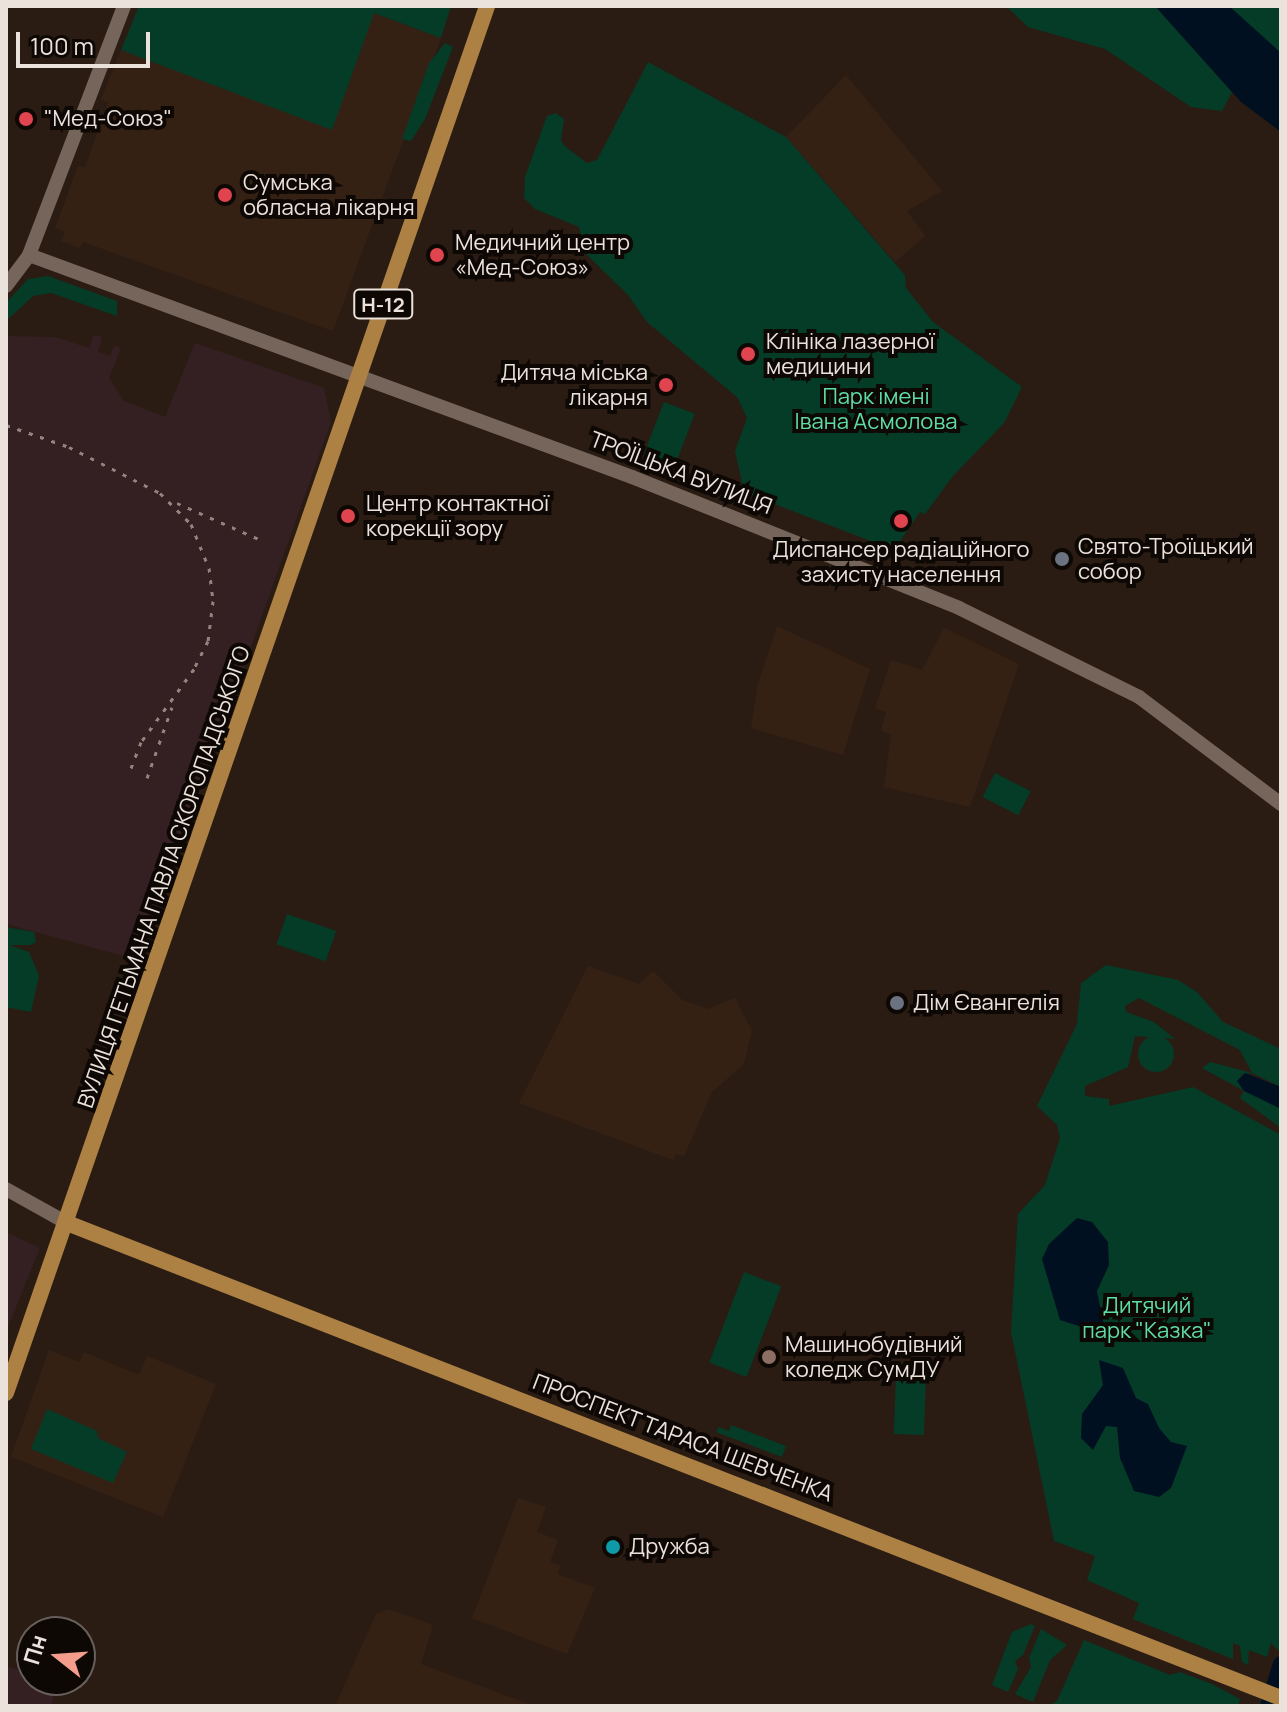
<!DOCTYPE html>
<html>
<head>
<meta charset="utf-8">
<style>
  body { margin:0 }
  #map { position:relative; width:1287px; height:1712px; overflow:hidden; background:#2a1c13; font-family:Manrope,sans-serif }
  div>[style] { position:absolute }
  .industrial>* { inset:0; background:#342022 }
  .built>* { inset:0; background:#352114 }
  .green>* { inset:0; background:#043c27; transform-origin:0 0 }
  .round { border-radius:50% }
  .water>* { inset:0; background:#001020 }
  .river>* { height:16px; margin:-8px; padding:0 8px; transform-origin:8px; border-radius:8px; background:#001020 }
  .secondary>* { height:14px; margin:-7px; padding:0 7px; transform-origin:7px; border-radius:7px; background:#76655a }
  .primary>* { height:16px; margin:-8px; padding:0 8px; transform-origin:8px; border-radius:8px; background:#ad8144 }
  .rail>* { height:3px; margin-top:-1.5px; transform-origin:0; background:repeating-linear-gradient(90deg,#91857e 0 4px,transparent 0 12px) }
  .dots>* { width:22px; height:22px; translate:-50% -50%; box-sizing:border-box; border:4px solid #0e0805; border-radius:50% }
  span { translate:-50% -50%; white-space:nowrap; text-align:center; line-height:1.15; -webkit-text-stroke:8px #0e0805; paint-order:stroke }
  .shield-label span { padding:2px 6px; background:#0e0805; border:2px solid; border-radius:6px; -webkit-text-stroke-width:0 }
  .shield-label { font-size:20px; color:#ece2dc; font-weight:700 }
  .poi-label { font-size:22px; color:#ece2dc }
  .left { translate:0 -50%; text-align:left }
  .right { translate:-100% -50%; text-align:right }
  .park-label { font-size:22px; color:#5edea5 }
  .street-label { font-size:22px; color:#ece2dc }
  .frame { position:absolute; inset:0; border:8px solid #ece2dc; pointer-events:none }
  .north { position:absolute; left:16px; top:1616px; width:80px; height:80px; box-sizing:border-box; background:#0e0805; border:2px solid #675f5b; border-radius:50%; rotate:287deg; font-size:22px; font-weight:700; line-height:32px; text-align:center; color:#ece2dc }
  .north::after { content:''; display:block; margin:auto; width:28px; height:36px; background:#f49d8c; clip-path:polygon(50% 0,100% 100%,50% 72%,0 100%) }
  .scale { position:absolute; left:16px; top:32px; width:134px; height:36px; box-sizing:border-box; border:4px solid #ece2dc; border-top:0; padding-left:10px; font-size:24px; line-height:28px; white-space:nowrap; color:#ece2dc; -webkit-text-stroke:6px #0e0805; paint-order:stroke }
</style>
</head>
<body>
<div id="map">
  <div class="industrial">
    <div style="clip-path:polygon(94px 335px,102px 337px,98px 352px,110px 356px,114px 345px,121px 348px,109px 378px,124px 401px,165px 417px,195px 343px,324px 388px,331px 422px,139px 960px,6px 924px,6px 336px,55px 337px,89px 348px)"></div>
    <div style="clip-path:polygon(6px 1232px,40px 1248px,6px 1332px)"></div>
    <div style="clip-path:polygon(6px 1665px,56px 1686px,51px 1706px,6px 1706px)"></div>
  </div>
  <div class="built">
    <div style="clip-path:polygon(374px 13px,441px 38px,333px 331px,83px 242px,80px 248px,61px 241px,65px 232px,55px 228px,78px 166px,85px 167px,108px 103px,101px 99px,121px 50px,181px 70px)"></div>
    <div style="clip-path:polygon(846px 75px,942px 191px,907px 211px,925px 236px,895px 262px,786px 137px)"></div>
    <div style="clip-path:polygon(777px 626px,870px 669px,843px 755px,751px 728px,757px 687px)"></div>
    <div style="clip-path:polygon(944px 628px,1019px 664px,970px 807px,884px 787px,891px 735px,881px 731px,886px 712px,875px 708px,891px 660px,922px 670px)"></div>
    <div style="clip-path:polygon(588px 966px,639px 984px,653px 971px,682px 1000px,708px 1009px,735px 998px,752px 1031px,744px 1064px,712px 1092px,684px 1156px,676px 1154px,673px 1160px,519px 1103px)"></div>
    <div style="clip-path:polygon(49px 1350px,79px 1362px,84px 1352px,139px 1375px,147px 1356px,216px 1384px,163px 1517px,11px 1457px)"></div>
    <div style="clip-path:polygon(518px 1498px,546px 1507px,537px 1532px,558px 1540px,550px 1562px,560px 1566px,558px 1574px,595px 1588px,567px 1654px,472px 1618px)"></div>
    <div style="clip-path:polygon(389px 1609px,433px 1625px,421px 1664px,534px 1706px,335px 1706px,376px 1614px)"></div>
  </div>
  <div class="green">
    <div style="clip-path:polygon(139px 6px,451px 6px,441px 38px,374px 13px,332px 130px,121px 50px)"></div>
    <div style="clip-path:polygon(1006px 6px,1155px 6px,1232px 92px,1222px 111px,1191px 107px,1105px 49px,1028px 27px)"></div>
    <div style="clip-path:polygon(1229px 6px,1281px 6px,1281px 53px,1241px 19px)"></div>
    <div style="clip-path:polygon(445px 43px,453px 47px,425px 119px,411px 141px,402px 139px,429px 63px)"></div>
    <div style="clip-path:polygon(648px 62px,786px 137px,905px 275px,906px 288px,933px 322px,1022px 387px,1004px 423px,953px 476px,925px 514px,920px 512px,894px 550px,738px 490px,742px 482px,735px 451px,747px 418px,737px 397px,647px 322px,628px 295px,585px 253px,579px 227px,535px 209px,524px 198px,525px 177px,547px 116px,556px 113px,564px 119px,561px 141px,566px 147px,587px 163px,597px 160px)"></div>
    <div style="clip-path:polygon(48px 276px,117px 301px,117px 316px,51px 293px,33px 296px,6px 321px,6px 303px,28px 279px)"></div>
    <div style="left:664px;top:402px;width:33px;height:60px;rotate:21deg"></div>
    <div style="left:995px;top:773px;width:40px;height:27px;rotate:27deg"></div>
    <div style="left:287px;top:914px;width:52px;height:32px;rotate:19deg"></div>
    <div style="clip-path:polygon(6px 927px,34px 932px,36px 942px,31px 945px,9px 945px,29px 952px,39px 976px,31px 1012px,6px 1007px)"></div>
    <div style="clip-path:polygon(1106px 965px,1178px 980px,1197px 992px,1223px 1022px,1281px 1049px,1281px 1087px,1252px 1073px,1240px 1075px,1281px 1109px,1281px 1128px,1240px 1098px,1244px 1091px,1202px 1068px,1210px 1062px,1252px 1073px,1240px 1050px,1139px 998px,1125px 1006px,1126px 1012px,1154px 1022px,1175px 1039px,1135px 1036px,1128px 1067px,1085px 1086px,1085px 1096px,1109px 1099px,1109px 1106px,1193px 1087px,1281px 1135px,1281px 1653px,1271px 1643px,1267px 1657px,1249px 1650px,1248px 1665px,1242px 1662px,1240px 1646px,1233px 1643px,1233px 1659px,1133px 1619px,1139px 1603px,1087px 1580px,1095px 1556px,1054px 1541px,1011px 1332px,1018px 1214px,1045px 1185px,1060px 1138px,1057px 1125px,1037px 1106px,1077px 1024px,1081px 983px)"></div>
    <div class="round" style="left:1138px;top:1036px;width:36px;height:36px"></div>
    <div style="left:744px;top:1272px;width:40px;height:97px;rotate:21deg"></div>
    <div style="left:896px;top:1374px;width:30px;height:60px;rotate:2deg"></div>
    <div style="clip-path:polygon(47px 1409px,97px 1431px,98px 1438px,127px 1452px,113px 1483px,31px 1449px)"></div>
    <div style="clip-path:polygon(731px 1425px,786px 1446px,782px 1457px,716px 1432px,719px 1427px,729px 1431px)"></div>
    <div style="clip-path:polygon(1031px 1624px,1035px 1626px,1023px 1655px,1015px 1661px,1018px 1669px,1008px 1692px,992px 1685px,1012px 1632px)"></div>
    <div style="clip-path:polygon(1041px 1629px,1067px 1645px,1050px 1660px,1033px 1702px,1015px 1694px,1031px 1667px,1029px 1658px)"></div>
    <div style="clip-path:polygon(1084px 1640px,1170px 1675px,1180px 1672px,1212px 1684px,1240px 1699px,1238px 1706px,1049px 1706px,1057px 1701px)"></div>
  </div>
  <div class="water">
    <div style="clip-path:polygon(1155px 6px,1229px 6px,1281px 53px,1281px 132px,1241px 102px)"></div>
    <div style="clip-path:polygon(1245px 1073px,1281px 1087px,1281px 1109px,1244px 1091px,1237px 1081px)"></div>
    <div style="clip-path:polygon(1077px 1218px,1092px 1222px,1108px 1242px,1109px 1265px,1097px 1291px,1104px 1325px,1097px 1332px,1060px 1320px,1042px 1259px,1049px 1244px)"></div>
    <div style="clip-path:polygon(1099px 1360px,1123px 1368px,1136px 1398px,1148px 1404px,1159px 1428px,1171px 1442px,1187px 1446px,1171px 1488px,1159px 1497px,1134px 1491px,1120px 1458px,1117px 1427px,1106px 1426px,1093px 1450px,1081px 1438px,1082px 1414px,1103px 1385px)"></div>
  </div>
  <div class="river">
    <div style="left:1268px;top:1706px;width:44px;rotate:-72.8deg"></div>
  </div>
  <div class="secondary">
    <div style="left:29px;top:255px;width:643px;rotate:20.21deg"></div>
    <div style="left:632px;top:477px;width:352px;rotate:21.8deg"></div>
    <div style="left:959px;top:608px;width:201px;rotate:26.3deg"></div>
    <div style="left:1139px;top:697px;width:178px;rotate:37deg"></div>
    <div style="left:6px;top:286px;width:39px;rotate:-53deg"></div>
    <div style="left:29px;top:255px;width:267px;rotate:-69.1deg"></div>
    <div style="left:6px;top:1189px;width:70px;rotate:29.1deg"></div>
  </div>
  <div class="primary">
    <div style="left:67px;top:1223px;width:1304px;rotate:21.37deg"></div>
    <div style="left:6px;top:1393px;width:1468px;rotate:-70.87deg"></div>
  </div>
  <div class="rail">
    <div style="left:6px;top:425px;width:67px;rotate:19.2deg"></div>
    <div style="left:69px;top:447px;width:102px;rotate:26.8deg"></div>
    <div style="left:160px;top:493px;width:44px;rotate:45deg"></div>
    <div style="left:191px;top:524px;width:48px;rotate:67.8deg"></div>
    <div style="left:209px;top:568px;width:33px;rotate:83deg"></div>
    <div style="left:213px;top:601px;width:40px;rotate:97.1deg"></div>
    <div style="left:208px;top:641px;width:31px;rotate:117deg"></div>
    <div style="left:194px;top:669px;width:90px;rotate:126deg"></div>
    <div style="left:141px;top:742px;width:31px;rotate:111deg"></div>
    <div style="left:177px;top:503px;width:92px;rotate:23.8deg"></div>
    <div style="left:147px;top:778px;width:75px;rotate:-70.6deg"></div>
  </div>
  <div class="dots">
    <div style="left:26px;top:119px;background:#e0444e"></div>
    <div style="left:225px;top:195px;background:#e0444e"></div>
    <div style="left:437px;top:255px;background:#e0444e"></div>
    <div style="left:748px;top:354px;background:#e0444e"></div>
    <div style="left:666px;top:385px;background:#e0444e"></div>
    <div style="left:348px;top:516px;background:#e0444e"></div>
    <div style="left:901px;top:521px;background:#e0444e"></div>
    <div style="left:1062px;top:559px;background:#6b7280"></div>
    <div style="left:897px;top:1003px;background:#6b7280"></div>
    <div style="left:769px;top:1357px;background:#8d6e63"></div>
    <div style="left:613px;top:1547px;background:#0f9aa8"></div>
  </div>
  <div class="shield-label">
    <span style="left:383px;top:304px">Н-12</span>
  </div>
  <div class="poi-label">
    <span class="left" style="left:44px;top:119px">"Мед-Союз"</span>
    <span class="left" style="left:243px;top:195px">Сумська<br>обласна лікарня</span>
    <span class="left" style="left:455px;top:255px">Медичний центр<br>«Мед-Союз»</span>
    <span class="left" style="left:766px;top:354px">Клініка лазерної<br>медицини</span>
    <span class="right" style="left:648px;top:385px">Дитяча міська<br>лікарня</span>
    <span class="left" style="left:366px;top:516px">Центр контактної<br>корекції зору</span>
    <span class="left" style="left:1078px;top:559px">Свято-Троїцький<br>собор</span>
    <span style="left:901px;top:562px">Диспансер радіаційного<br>захисту населення</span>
    <span class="left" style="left:913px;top:1003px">Дім Євангелія</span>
    <span class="left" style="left:785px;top:1357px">Машинобудівний<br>коледж СумДУ</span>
    <span class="left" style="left:629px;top:1547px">Дружба</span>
  </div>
  <div class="park-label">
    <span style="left:876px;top:409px">Парк імені<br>Івана Асмолова</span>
    <span style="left:1147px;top:1318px">Дитячий<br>парк "Казка"</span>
  </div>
  <div class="street-label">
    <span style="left:681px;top:473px;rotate:21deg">ТРОЇЦЬКА ВУЛИЦЯ</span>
    <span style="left:164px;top:877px;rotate:-71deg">ВУЛИЦЯ ГЕТЬМАНА ПАВЛА СКОРОПАДСЬКОГО</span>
    <span style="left:683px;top:1438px;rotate:21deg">ПРОСПЕКТ ТАРАСА ШЕВЧЕНКА</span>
  </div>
  <div class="frame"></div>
  <div class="north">Пн</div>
  <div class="scale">100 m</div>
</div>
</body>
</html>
